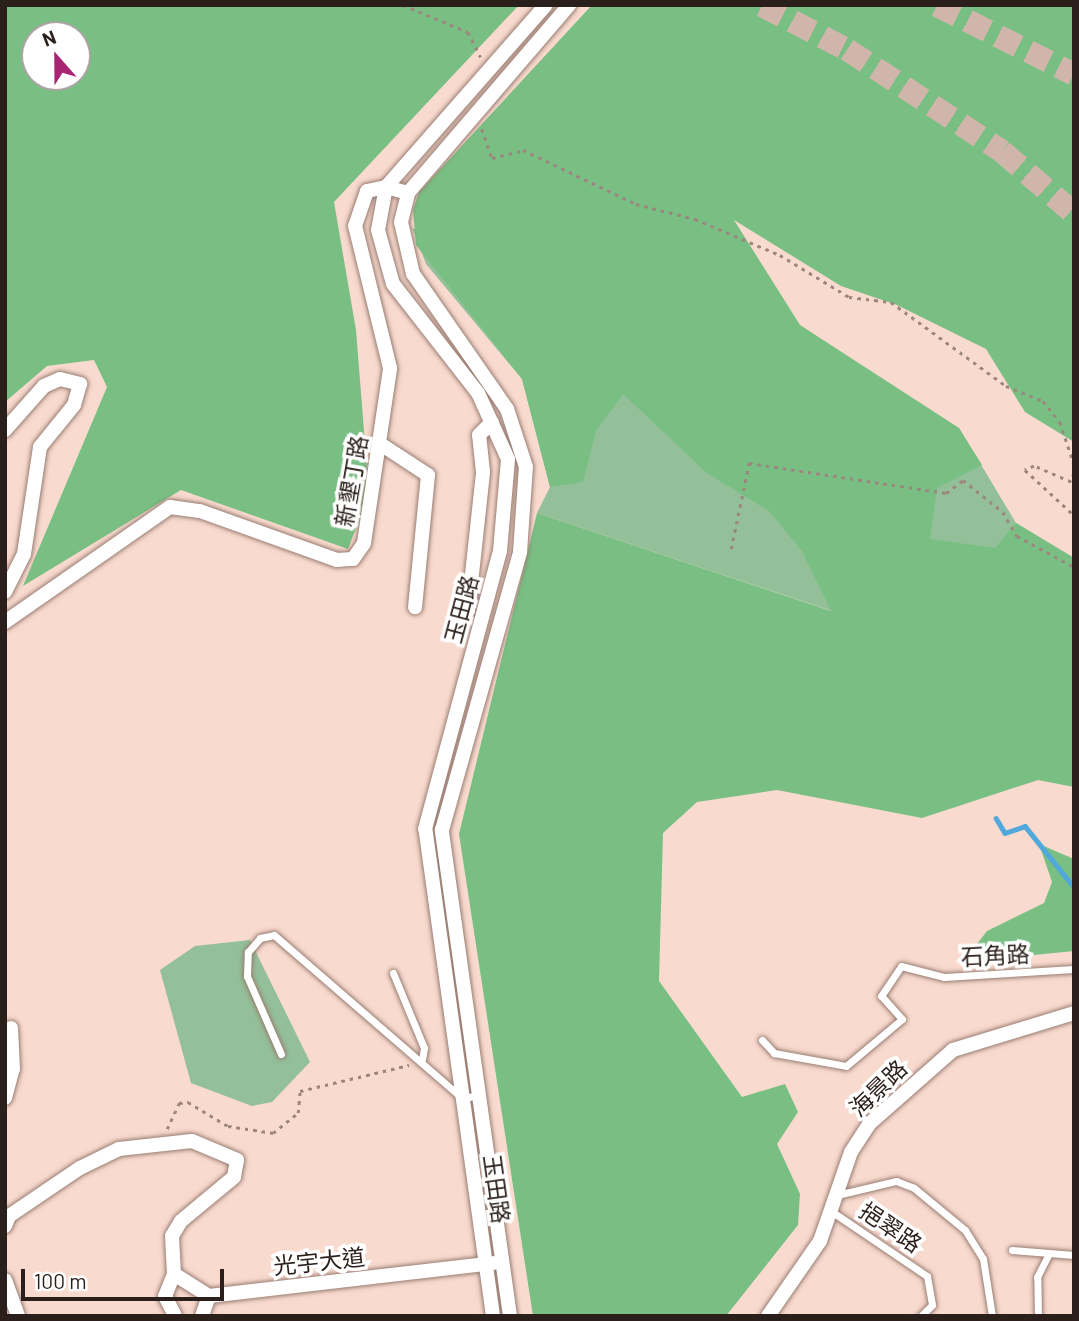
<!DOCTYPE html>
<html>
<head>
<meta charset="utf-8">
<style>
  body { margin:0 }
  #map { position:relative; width:1079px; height:1321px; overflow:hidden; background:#f9dace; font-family:Barlow,"Noto Sans TC",sans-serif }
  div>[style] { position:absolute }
  .green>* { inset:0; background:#93c098 }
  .forest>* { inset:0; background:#79bf83 }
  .stream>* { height:4.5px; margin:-2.25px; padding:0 2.25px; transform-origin:2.25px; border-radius:2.25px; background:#50a9da }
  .primary-tunnel>* { height:23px; margin-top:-11.5px; transform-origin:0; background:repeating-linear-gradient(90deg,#d0b5aa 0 23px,transparent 0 34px) }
  .path>* { height:2.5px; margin-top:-1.25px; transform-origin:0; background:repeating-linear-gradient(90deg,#9c867d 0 3.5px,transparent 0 8.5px) }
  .roads { filter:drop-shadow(0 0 2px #997d73) drop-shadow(0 0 2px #997d73) }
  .service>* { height:7px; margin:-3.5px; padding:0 3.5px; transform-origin:3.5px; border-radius:3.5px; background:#fff }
  .minor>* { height:14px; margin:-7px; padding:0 7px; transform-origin:7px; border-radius:7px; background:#fff }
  span { translate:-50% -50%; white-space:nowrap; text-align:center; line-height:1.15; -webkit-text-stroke:7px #fff; paint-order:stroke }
  .street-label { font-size:23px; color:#2a1f1b }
  .frame { position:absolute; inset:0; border:7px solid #2a1f1b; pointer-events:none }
  .north { position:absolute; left:21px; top:21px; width:70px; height:70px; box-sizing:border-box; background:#fff; border:2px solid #aaa5a4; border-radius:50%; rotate:339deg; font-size:19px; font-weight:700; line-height:28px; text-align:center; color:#2a1f1b }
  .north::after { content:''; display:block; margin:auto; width:24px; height:32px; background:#a72572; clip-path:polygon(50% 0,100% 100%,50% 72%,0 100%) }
  .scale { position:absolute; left:21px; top:1269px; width:203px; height:32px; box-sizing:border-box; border:4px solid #2a1f1b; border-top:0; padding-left:9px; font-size:21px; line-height:24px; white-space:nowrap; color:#2a1f1b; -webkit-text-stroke:5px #fff; paint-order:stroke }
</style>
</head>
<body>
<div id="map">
  <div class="green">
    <div style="clip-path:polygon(412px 228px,959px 428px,1016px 523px,1074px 558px,832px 611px,537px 513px,550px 487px,522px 379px,426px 264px)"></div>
    <div style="clip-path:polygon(250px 940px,310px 1062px,272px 1102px,252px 1106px,191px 1083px,160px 970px,195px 946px)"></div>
  </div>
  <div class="forest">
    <div style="clip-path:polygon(evenodd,5px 5px,519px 5px,334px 202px,356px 330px,369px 494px,348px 549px,181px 490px,23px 586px,107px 387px,94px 360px,47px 366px,5px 402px,5px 5px,35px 35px,77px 35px,77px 77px,35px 77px,35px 35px)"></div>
    <div style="clip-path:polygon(592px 5px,1074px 5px,1074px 442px,1025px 412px,986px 349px,897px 305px,841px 286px,734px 220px,800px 325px,959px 428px,982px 465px,937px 488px,930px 539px,995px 548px,1016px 523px,1074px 558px,1074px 787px,1038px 780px,922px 818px,777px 790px,697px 802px,663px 833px,659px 981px,742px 1097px,785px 1084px,798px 1112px,777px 1144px,800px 1194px,798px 1225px,726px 1316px,533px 1316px,459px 834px,537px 513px,831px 611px,802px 551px,769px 511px,707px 473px,623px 394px,596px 431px,583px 482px,550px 487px,522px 379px,416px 245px,413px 210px,419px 192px)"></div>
    <div style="clip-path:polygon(1039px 844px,1074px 859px,1074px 951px,963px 962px,987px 931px,1044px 903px,1052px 882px)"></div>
  </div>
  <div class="stream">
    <div style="left:996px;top:818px;width:17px;rotate:59deg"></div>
    <div style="left:1005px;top:833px;width:21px;rotate:-19deg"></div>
    <div style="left:1025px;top:826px;width:78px;rotate:51.2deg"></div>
  </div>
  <div class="primary-tunnel">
    <div style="left:762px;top:5px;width:96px;rotate:27.4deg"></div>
    <div style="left:847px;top:49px;width:186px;rotate:33.3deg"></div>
    <div style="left:1002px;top:151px;width:95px;rotate:40.7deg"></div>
    <div style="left:937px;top:5px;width:153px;rotate:26.7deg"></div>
  </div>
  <div class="path">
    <div style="left:403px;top:5px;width:70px;rotate:22.6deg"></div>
    <div style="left:468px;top:32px;width:28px;rotate:63deg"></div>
    <div style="left:482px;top:129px;width:31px;rotate:71deg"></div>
    <div style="left:492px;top:158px;width:32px;rotate:-14deg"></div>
    <div style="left:523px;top:150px;width:125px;rotate:25.5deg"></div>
    <div style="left:636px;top:204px;width:61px;rotate:14.3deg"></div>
    <div style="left:695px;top:219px;width:92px;rotate:23deg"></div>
    <div style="left:780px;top:255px;width:81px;rotate:31.3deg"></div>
    <div style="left:849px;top:297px;width:42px;rotate:6.8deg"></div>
    <div style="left:891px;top:302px;width:142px;rotate:36.1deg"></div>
    <div style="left:1006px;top:386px;width:40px;rotate:22deg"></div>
    <div style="left:1043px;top:401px;width:27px;rotate:51deg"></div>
    <div style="left:1060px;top:422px;width:44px;rotate:71.6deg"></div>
    <div style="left:1074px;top:473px;width:9px;rotate:108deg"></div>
    <div style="left:1071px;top:482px;width:40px;rotate:-156.6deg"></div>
    <div style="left:1034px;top:466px;width:10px;rotate:156deg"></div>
    <div style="left:1025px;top:470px;width:67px;rotate:42.6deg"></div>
    <div style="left:731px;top:549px;width:88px;rotate:-78.2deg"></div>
    <div style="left:749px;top:463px;width:199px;rotate:8.7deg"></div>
    <div style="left:946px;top:493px;width:21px;rotate:-37deg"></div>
    <div style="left:963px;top:480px;width:51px;rotate:38.7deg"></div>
    <div style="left:1003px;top:512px;width:28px;rotate:60deg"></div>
    <div style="left:1017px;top:536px;width:65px;rotate:28.5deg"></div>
    <div style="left:167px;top:1129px;width:29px;rotate:-65deg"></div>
    <div style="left:179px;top:1103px;width:9px;rotate:-6deg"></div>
    <div style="left:188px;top:1102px;width:47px;rotate:31deg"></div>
    <div style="left:228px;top:1126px;width:46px;rotate:8.8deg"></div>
    <div style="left:273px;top:1133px;width:32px;rotate:-39deg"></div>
    <div style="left:298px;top:1113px;width:22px;rotate:-85deg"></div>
    <div style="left:300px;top:1091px;width:112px;rotate:-13.4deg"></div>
  </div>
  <div class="roads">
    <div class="service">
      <div style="left:393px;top:973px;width:81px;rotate:67.5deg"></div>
      <div style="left:424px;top:1048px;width:11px;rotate:100deg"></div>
      <div style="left:762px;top:1040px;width:18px;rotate:47deg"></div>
      <div style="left:774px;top:1053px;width:73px;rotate:10.2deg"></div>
      <div style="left:846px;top:1066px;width:73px;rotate:-40deg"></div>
      <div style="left:902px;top:1019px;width:31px;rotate:-132deg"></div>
      <div style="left:881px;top:996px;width:36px;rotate:-56deg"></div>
      <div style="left:901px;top:966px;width:44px;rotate:14.3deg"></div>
      <div style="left:944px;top:977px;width:130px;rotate:-3.5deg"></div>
      <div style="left:281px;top:1054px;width:85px;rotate:-113.6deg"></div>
      <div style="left:247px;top:976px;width:24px;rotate:-88deg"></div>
      <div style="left:248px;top:952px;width:18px;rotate:-49deg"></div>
      <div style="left:260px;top:938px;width:14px;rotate:-12deg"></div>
      <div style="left:274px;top:935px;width:249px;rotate:40.9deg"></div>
      <div style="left:462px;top:1098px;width:19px;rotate:-9deg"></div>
      <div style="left:837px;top:1195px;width:61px;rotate:-13.3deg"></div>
      <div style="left:896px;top:1181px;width:19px;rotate:21deg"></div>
      <div style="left:914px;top:1188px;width:66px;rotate:39.5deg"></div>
      <div style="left:965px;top:1230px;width:34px;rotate:58deg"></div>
      <div style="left:983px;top:1259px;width:58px;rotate:81deg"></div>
      <div style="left:831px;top:1211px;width:116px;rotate:34.1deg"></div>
      <div style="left:927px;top:1276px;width:29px;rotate:80deg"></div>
      <div style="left:932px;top:1305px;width:16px;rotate:135deg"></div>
      <div style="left:1012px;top:1250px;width:62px;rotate:4.6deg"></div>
      <div style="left:1038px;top:1316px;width:39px;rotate:-91deg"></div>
      <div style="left:1037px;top:1277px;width:25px;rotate:-63deg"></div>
    </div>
    <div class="minor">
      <div style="left:5px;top:430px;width:59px;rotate:-48.4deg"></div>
      <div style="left:44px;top:386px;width:17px;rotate:-24deg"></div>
      <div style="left:60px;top:379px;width:21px;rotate:14deg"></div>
      <div style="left:80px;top:384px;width:22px;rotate:106deg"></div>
      <div style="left:74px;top:405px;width:54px;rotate:129deg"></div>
      <div style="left:40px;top:447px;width:108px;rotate:98.5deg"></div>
      <div style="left:24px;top:554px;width:42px;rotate:116.6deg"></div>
      <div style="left:382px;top:445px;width:55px;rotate:33.1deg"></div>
      <div style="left:428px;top:475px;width:133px;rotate:95.6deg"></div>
      <div style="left:468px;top:611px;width:140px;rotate:-83.8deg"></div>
      <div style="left:483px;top:472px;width:37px;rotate:-96deg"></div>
      <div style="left:479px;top:435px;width:18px;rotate:-45deg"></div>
      <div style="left:5px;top:622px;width:201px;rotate:-34.9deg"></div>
      <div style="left:170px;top:507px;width:30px;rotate:8deg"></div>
      <div style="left:200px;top:511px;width:145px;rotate:19.7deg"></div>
      <div style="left:337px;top:560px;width:16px;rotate:-4deg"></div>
      <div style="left:353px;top:559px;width:19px;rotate:-55deg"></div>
      <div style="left:364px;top:543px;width:177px;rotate:-81.5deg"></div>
      <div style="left:390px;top:368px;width:146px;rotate:-103.8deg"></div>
      <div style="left:355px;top:226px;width:37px;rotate:-71deg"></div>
      <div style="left:367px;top:191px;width:19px;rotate:-12deg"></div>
      <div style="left:386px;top:187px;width:23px;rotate:15deg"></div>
      <div style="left:5px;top:1098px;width:30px;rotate:-75deg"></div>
      <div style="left:13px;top:1069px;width:41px;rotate:-92.8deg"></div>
      <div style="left:5px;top:1226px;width:11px;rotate:-68deg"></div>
      <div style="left:9px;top:1216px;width:86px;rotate:-34.1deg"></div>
      <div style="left:80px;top:1168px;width:43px;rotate:-26deg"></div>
      <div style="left:119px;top:1149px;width:73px;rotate:-6.3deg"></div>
      <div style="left:192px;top:1141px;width:49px;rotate:22.9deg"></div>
      <div style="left:237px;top:1160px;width:17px;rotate:100deg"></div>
      <div style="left:234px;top:1177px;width:69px;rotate:140.3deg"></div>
      <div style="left:181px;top:1221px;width:17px;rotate:121deg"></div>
      <div style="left:172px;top:1236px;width:38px;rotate:87deg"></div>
      <div style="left:174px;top:1274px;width:41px;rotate:32.2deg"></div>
      <div style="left:209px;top:1296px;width:286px;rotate:-6.6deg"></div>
      <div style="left:174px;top:1274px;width:24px;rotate:112deg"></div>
      <div style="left:165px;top:1296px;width:22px;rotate:63deg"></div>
      <div style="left:5px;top:1280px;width:38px;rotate:70deg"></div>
      <div style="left:202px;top:1316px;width:21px;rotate:-71deg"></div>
      <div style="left:493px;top:1316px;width:492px;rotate:-97.9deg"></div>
      <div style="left:425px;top:829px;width:288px;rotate:-74.9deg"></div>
      <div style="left:500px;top:551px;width:92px;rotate:-85deg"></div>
      <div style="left:508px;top:459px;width:72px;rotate:-114.4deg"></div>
      <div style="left:478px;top:393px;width:138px;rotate:-127.9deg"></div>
      <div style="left:393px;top:284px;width:56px;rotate:-105.5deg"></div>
      <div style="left:378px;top:230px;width:44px;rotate:-79.5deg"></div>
      <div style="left:386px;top:187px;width:242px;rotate:-48.7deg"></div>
      <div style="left:510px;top:1316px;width:491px;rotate:-98deg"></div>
      <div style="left:442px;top:830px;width:289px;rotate:-74.3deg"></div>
      <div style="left:520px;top:552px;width:85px;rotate:-86deg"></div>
      <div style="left:526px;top:467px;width:61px;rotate:-108.1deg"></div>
      <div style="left:507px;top:409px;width:165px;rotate:-124.8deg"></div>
      <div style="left:413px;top:274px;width:53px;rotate:-103deg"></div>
      <div style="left:401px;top:222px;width:30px;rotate:-76deg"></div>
      <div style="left:408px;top:193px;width:248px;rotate:-49.4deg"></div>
      <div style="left:768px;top:1316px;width:91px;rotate:-55.3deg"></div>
      <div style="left:820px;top:1241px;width:94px;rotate:-70.8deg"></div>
      <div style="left:851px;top:1152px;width:33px;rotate:-57deg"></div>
      <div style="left:869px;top:1124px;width:112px;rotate:-41.4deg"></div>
      <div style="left:953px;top:1050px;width:127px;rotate:-17deg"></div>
    </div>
  </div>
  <div class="street-label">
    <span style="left:351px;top:481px;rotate:-80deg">新墾丁路</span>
    <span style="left:461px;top:609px;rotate:-75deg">玉田路</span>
    <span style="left:995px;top:955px;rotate:-3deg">石角路</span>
    <span style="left:878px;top:1088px;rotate:-44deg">海景路</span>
    <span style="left:497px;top:1189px;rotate:82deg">玉田路</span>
    <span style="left:891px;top:1227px;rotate:34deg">挹翠路</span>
    <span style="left:319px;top:1261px;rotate:-6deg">光宇大道</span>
  </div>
  <div class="frame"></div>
  <div class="north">N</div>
  <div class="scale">100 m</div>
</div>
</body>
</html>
